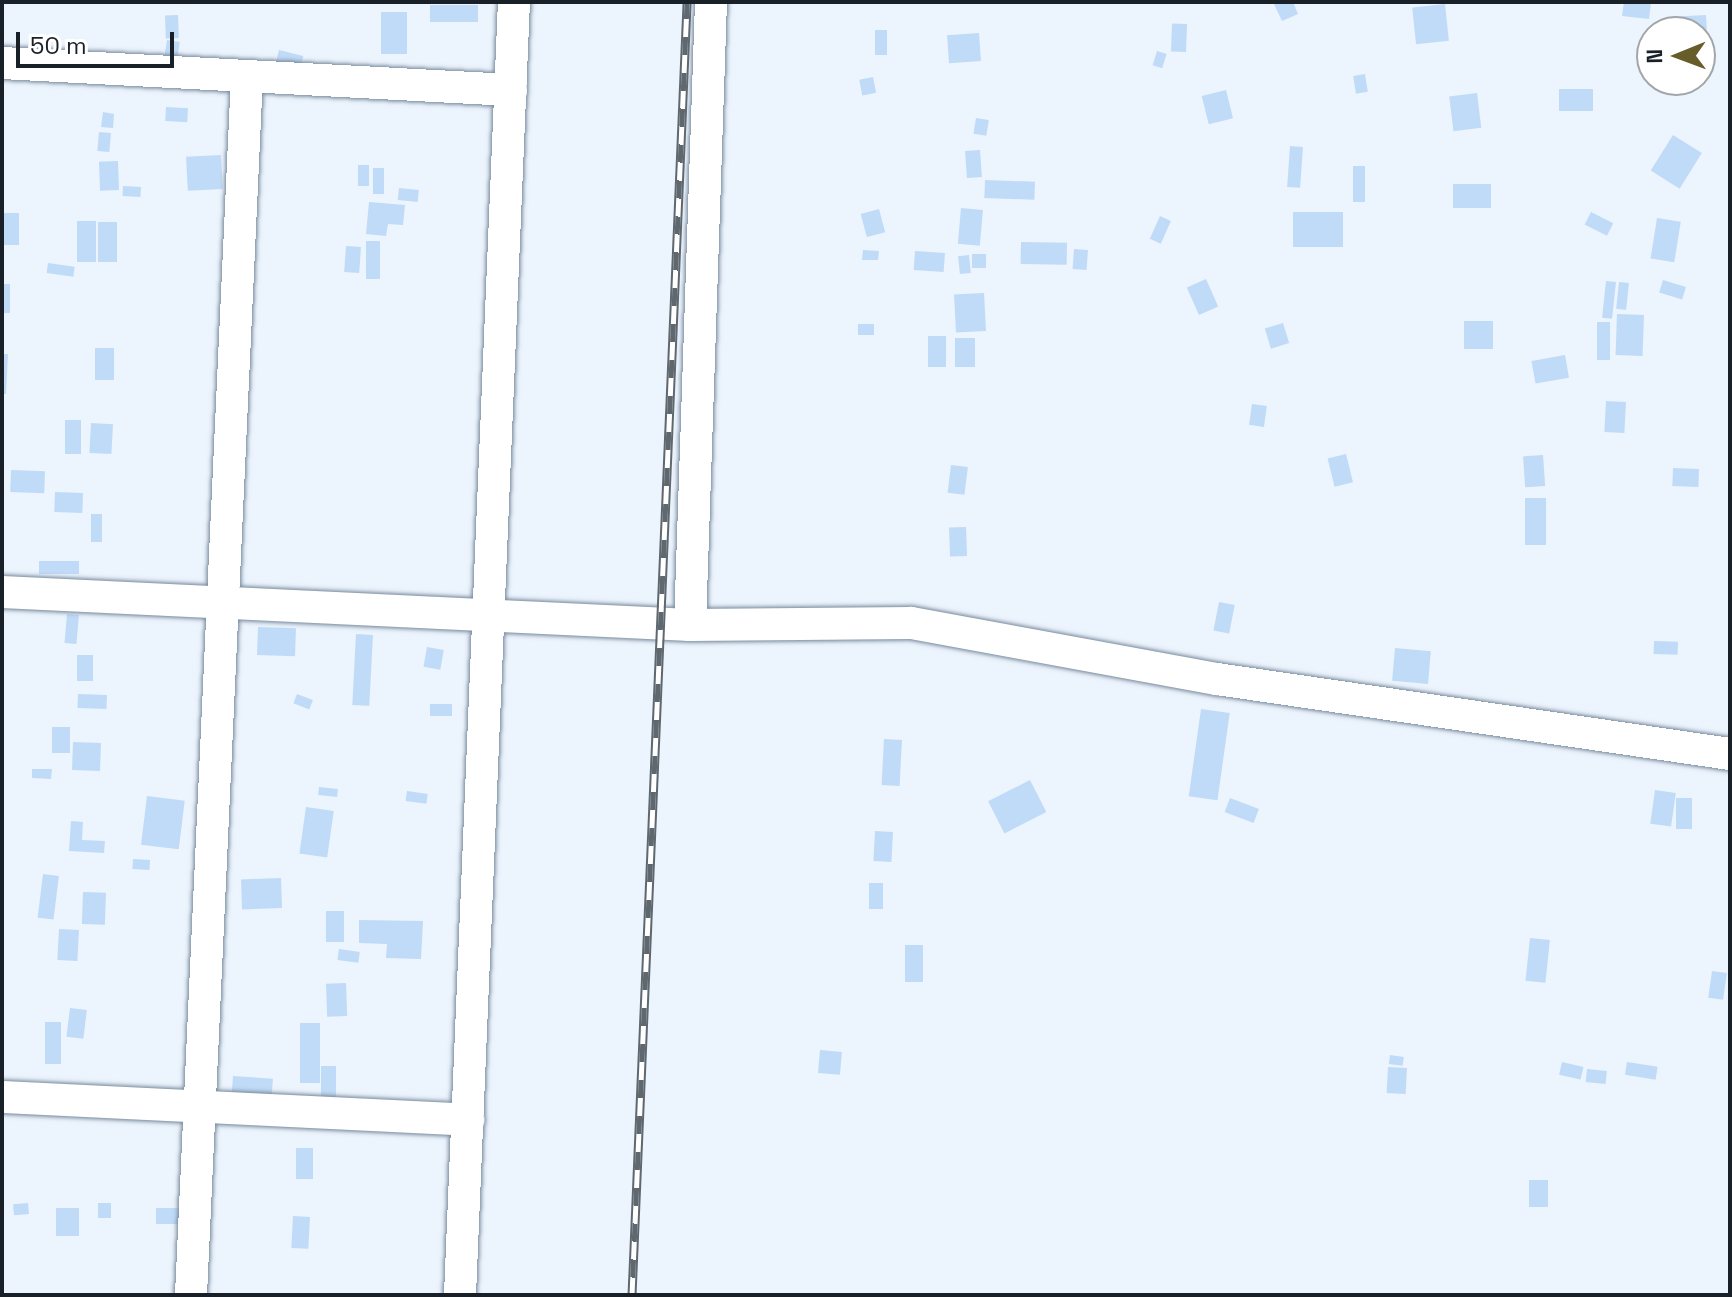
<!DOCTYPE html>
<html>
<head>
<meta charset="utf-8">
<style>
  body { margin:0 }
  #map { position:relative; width:1732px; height:1297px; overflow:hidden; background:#ecf4fd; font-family:"Space Grotesk",sans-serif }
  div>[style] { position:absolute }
  .building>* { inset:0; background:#c0dbf7; transform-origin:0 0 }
  .roads { filter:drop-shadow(0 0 2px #788a9d) drop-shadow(0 0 2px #788a9d) }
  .minor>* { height:32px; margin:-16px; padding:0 16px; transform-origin:16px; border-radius:16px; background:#fff }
  .rail>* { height:9px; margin-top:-4.5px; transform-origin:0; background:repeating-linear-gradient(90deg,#fff 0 18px,#60686f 0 36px); box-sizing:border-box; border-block:2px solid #60686f }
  span { translate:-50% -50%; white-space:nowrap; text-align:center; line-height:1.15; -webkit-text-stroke:8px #fff; paint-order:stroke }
  .frame { position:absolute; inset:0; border:4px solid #192027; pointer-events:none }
  .north { position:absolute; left:1636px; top:16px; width:80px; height:80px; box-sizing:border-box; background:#fff; border:2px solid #a3a6a9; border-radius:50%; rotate:269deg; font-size:22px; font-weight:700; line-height:32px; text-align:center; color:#192027 }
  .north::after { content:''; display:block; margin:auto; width:28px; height:36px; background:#665d2a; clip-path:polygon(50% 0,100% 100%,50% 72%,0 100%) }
  .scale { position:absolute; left:16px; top:32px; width:158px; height:36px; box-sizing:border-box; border:4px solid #192027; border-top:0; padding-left:10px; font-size:24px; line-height:28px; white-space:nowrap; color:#192027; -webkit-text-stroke:6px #fff; paint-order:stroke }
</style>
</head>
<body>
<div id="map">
  <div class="building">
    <div style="clip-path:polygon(1273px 2px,1293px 2px,1298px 14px,1282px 21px)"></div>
    <div style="clip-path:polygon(1624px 2px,1651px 2px,1649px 19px,1622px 16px)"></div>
    <div style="left:1445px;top:4px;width:37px;height:33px;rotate:84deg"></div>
    <div style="left:478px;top:5px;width:17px;height:48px;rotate:90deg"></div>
    <div style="left:381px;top:12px;width:26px;height:42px"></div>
    <div style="left:178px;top:15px;width:23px;height:13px;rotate:88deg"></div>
    <div style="clip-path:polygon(1706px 15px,1708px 48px,1700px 48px,1700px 32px,1669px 32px,1668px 17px)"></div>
    <div style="left:1187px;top:24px;width:28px;height:15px;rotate:92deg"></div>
    <div style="left:875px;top:30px;width:12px;height:25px"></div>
    <div style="left:979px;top:33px;width:28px;height:32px;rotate:86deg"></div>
    <div style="left:167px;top:40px;width:13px;height:20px;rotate:9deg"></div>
    <div style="left:279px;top:50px;width:25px;height:29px;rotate:14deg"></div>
    <div style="left:1157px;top:51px;width:10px;height:15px;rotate:17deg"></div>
    <div style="left:1365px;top:74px;width:18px;height:12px;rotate:81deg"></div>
    <div style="left:873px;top:77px;width:16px;height:14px;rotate:79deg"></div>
    <div style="left:1559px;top:89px;width:34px;height:22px"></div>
    <div style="left:1226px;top:90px;width:29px;height:25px;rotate:76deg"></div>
    <div style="left:1477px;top:93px;width:35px;height:28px;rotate:83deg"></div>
    <div style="left:166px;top:107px;width:22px;height:14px;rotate:3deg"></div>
    <div style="clip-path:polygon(103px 112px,114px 114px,113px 128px,101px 127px)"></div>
    <div style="left:976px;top:118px;width:13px;height:16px;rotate:9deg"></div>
    <div style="left:99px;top:132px;width:12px;height:19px;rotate:5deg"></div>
    <div style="left:1673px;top:135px;width:34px;height:42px;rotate:32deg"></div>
    <div style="left:1290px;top:146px;width:13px;height:41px;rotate:4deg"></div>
    <div style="left:980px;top:150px;width:27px;height:15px;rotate:86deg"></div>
    <div style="left:221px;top:155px;width:34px;height:35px;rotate:87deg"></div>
    <div style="left:118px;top:161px;width:29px;height:19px;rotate:88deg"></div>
    <div style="left:358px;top:165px;width:11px;height:21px"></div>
    <div style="left:1353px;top:166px;width:12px;height:36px"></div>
    <div style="left:373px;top:168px;width:11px;height:26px"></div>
    <div style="left:985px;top:180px;width:50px;height:18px;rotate:2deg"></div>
    <div style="left:1453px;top:184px;width:38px;height:24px"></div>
    <div style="left:123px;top:186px;width:18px;height:10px;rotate:3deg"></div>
    <div style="left:399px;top:188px;width:20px;height:12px;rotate:6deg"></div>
    <div style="clip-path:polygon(369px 202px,405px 205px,403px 225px,388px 224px,386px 236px,366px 234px)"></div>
    <div style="left:961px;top:208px;width:22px;height:36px;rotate:5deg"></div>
    <div style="left:879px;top:209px;width:24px;height:19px;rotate:75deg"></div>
    <div style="left:1293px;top:212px;width:50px;height:35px"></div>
    <div style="left:1591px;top:212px;width:25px;height:14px;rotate:27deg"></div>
    <div style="left:2px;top:213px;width:17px;height:32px"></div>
    <div style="left:1160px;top:216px;width:12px;height:25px;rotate:24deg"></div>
    <div style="left:1657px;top:218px;width:24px;height:41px;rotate:9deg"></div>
    <div style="left:77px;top:221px;width:19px;height:41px"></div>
    <div style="left:98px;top:222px;width:19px;height:40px"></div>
    <div style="left:366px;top:241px;width:14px;height:38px"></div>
    <div style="left:1021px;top:242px;width:46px;height:22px;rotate:1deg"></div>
    <div style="left:346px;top:246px;width:15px;height:26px;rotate:4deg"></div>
    <div style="left:1074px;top:249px;width:14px;height:20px;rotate:4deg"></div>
    <div style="clip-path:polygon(863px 250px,879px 251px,878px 260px,862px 260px)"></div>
    <div style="left:915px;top:251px;width:30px;height:19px;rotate:4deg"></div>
    <div style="left:986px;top:254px;width:14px;height:14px;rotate:90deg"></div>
    <div style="left:969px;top:255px;width:18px;height:11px;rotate:84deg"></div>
    <div style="left:48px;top:263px;width:27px;height:10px;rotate:8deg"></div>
    <div style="left:1206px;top:279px;width:30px;height:21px;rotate:66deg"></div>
    <div style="left:1663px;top:280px;width:24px;height:13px;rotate:17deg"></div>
    <div style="left:1606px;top:281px;width:10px;height:37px;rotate:6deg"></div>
    <div style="left:1619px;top:282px;width:10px;height:27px;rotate:6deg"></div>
    <div style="left:2px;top:284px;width:8px;height:29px"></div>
    <div style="left:984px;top:293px;width:38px;height:30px;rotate:87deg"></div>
    <div style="left:1617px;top:314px;width:27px;height:41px;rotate:2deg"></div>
    <div style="left:1464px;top:321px;width:29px;height:28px"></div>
    <div style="left:1597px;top:322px;width:13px;height:38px"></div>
    <div style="left:1283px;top:323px;width:21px;height:19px;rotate:73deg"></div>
    <div style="left:858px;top:324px;width:16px;height:11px"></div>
    <div style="left:928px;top:336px;width:18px;height:31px"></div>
    <div style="left:955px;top:338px;width:20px;height:29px"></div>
    <div style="left:95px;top:348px;width:19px;height:32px"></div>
    <div style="clip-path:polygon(2px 354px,8px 354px,6px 394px,2px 394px)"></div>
    <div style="left:1565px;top:355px;width:23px;height:34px;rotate:80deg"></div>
    <div style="left:1606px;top:401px;width:20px;height:31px;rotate:3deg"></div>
    <div style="left:1252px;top:404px;width:15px;height:21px;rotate:8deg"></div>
    <div style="left:65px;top:420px;width:16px;height:34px"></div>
    <div style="left:91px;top:423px;width:22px;height:30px;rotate:3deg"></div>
    <div style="left:1346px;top:454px;width:29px;height:19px;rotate:76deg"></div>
    <div style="left:1543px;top:455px;width:31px;height:20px;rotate:86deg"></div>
    <div style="left:951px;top:465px;width:17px;height:28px;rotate:7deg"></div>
    <div style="left:1673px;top:468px;width:26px;height:18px;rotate:2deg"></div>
    <div style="left:11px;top:470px;width:34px;height:22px;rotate:2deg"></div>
    <div style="left:55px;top:492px;width:28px;height:20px;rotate:2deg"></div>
    <div style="left:1525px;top:498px;width:21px;height:47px"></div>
    <div style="left:91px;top:514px;width:11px;height:28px"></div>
    <div style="left:966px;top:527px;width:29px;height:17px;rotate:88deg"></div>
    <div style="left:79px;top:561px;width:13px;height:40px;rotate:90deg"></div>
    <div style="left:1219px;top:602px;width:16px;height:29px;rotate:11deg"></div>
    <div style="left:67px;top:614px;width:12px;height:29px;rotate:5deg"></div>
    <div style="left:258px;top:627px;width:38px;height:28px;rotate:2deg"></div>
    <div style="left:356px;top:634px;width:17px;height:71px;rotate:3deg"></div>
    <div style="left:1654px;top:641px;width:24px;height:13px;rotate:2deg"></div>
    <div style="left:427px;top:647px;width:17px;height:20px;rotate:10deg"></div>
    <div style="left:1395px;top:648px;width:36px;height:33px;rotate:5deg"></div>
    <div style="left:77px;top:655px;width:16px;height:26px"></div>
    <div style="left:78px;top:694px;width:29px;height:14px;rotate:2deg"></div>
    <div style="left:297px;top:694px;width:17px;height:10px;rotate:21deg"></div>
    <div style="left:430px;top:704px;width:22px;height:12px"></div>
    <div style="left:1201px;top:709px;width:29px;height:88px;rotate:8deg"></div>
    <div style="left:52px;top:727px;width:18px;height:26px"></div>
    <div style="left:884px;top:739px;width:18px;height:46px;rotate:3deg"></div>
    <div style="left:73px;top:742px;width:28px;height:28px;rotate:2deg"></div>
    <div style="clip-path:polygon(32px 769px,52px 769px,51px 779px,32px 778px)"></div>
    <div style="left:1030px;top:780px;width:36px;height:47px;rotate:63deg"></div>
    <div style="left:319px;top:787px;width:19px;height:8px;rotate:6deg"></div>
    <div style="left:1655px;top:790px;width:21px;height:34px;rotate:8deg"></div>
    <div style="left:407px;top:791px;width:21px;height:10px;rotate:8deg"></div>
    <div style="left:147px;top:796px;width:38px;height:49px;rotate:7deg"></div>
    <div style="left:1230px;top:798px;width:31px;height:15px;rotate:21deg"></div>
    <div style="left:1676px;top:798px;width:16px;height:31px"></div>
    <div style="left:306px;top:807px;width:28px;height:47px;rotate:8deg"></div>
    <div style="clip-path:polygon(71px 821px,83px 822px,82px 840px,105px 841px,104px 853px,69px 851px)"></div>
    <div style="left:875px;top:831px;width:18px;height:30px;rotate:3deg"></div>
    <div style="left:133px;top:859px;width:17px;height:10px;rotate:3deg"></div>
    <div style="left:43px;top:874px;width:16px;height:44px;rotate:7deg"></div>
    <div style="left:281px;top:878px;width:30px;height:40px;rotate:88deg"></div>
    <div style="left:869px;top:883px;width:14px;height:26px"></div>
    <div style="left:83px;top:892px;width:23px;height:32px;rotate:2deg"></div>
    <div style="left:326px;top:911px;width:18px;height:31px"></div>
    <div style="clip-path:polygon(359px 920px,423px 921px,421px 959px,386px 958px,387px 944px,359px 943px)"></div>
    <div style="left:59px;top:929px;width:20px;height:31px;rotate:3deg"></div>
    <div style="left:1530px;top:938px;width:20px;height:43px;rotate:6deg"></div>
    <div style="left:905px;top:945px;width:18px;height:37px"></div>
    <div style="left:339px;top:949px;width:21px;height:11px;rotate:8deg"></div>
    <div style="left:1712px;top:971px;width:15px;height:27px;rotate:8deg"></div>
    <div style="left:346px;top:983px;width:33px;height:20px;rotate:88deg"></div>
    <div style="left:70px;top:1008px;width:17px;height:29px;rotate:7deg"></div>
    <div style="left:45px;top:1022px;width:16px;height:42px"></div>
    <div style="left:300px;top:1023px;width:20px;height:60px"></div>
    <div style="left:820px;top:1050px;width:22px;height:23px;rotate:5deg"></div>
    <div style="left:1390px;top:1055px;width:14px;height:9px;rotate:8deg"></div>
    <div style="left:1562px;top:1062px;width:22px;height:13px;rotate:13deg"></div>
    <div style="left:1627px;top:1062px;width:31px;height:13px;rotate:9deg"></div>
    <div style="left:321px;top:1066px;width:15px;height:34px"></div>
    <div style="left:1388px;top:1067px;width:19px;height:26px;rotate:3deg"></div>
    <div style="left:1587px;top:1069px;width:20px;height:13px;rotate:6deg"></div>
    <div style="left:233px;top:1076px;width:40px;height:16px;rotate:4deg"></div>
    <div style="left:296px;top:1148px;width:17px;height:31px"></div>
    <div style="left:1529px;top:1180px;width:19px;height:27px"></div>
    <div style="left:28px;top:1203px;width:11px;height:15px;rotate:85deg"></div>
    <div style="left:111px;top:1203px;width:15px;height:13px;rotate:90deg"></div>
    <div style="left:56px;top:1208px;width:23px;height:28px"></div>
    <div style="left:156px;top:1208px;width:23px;height:16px"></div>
    <div style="left:293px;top:1216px;width:17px;height:32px;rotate:3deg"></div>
  </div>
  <div class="roads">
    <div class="minor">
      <div style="left:2px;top:63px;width:510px;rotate:3.04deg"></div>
      <div style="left:2px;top:592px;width:689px;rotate:2.75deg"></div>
      <div style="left:690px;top:625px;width:221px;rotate:-0.5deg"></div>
      <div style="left:911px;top:623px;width:311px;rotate:10.4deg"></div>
      <div style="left:1217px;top:679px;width:518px;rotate:8.32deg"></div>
      <div style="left:690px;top:625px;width:623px;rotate:-88.07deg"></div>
      <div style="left:2px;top:1097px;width:467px;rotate:2.8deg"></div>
      <div style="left:191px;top:1295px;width:1220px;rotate:-87.37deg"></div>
      <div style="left:460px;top:1295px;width:1294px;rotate:-87.61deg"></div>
    </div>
  </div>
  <div class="rail">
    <div style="left:632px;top:1295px;width:1294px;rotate:-87.56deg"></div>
  </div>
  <div class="frame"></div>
  <div class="north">N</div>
  <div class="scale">50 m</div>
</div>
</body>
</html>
